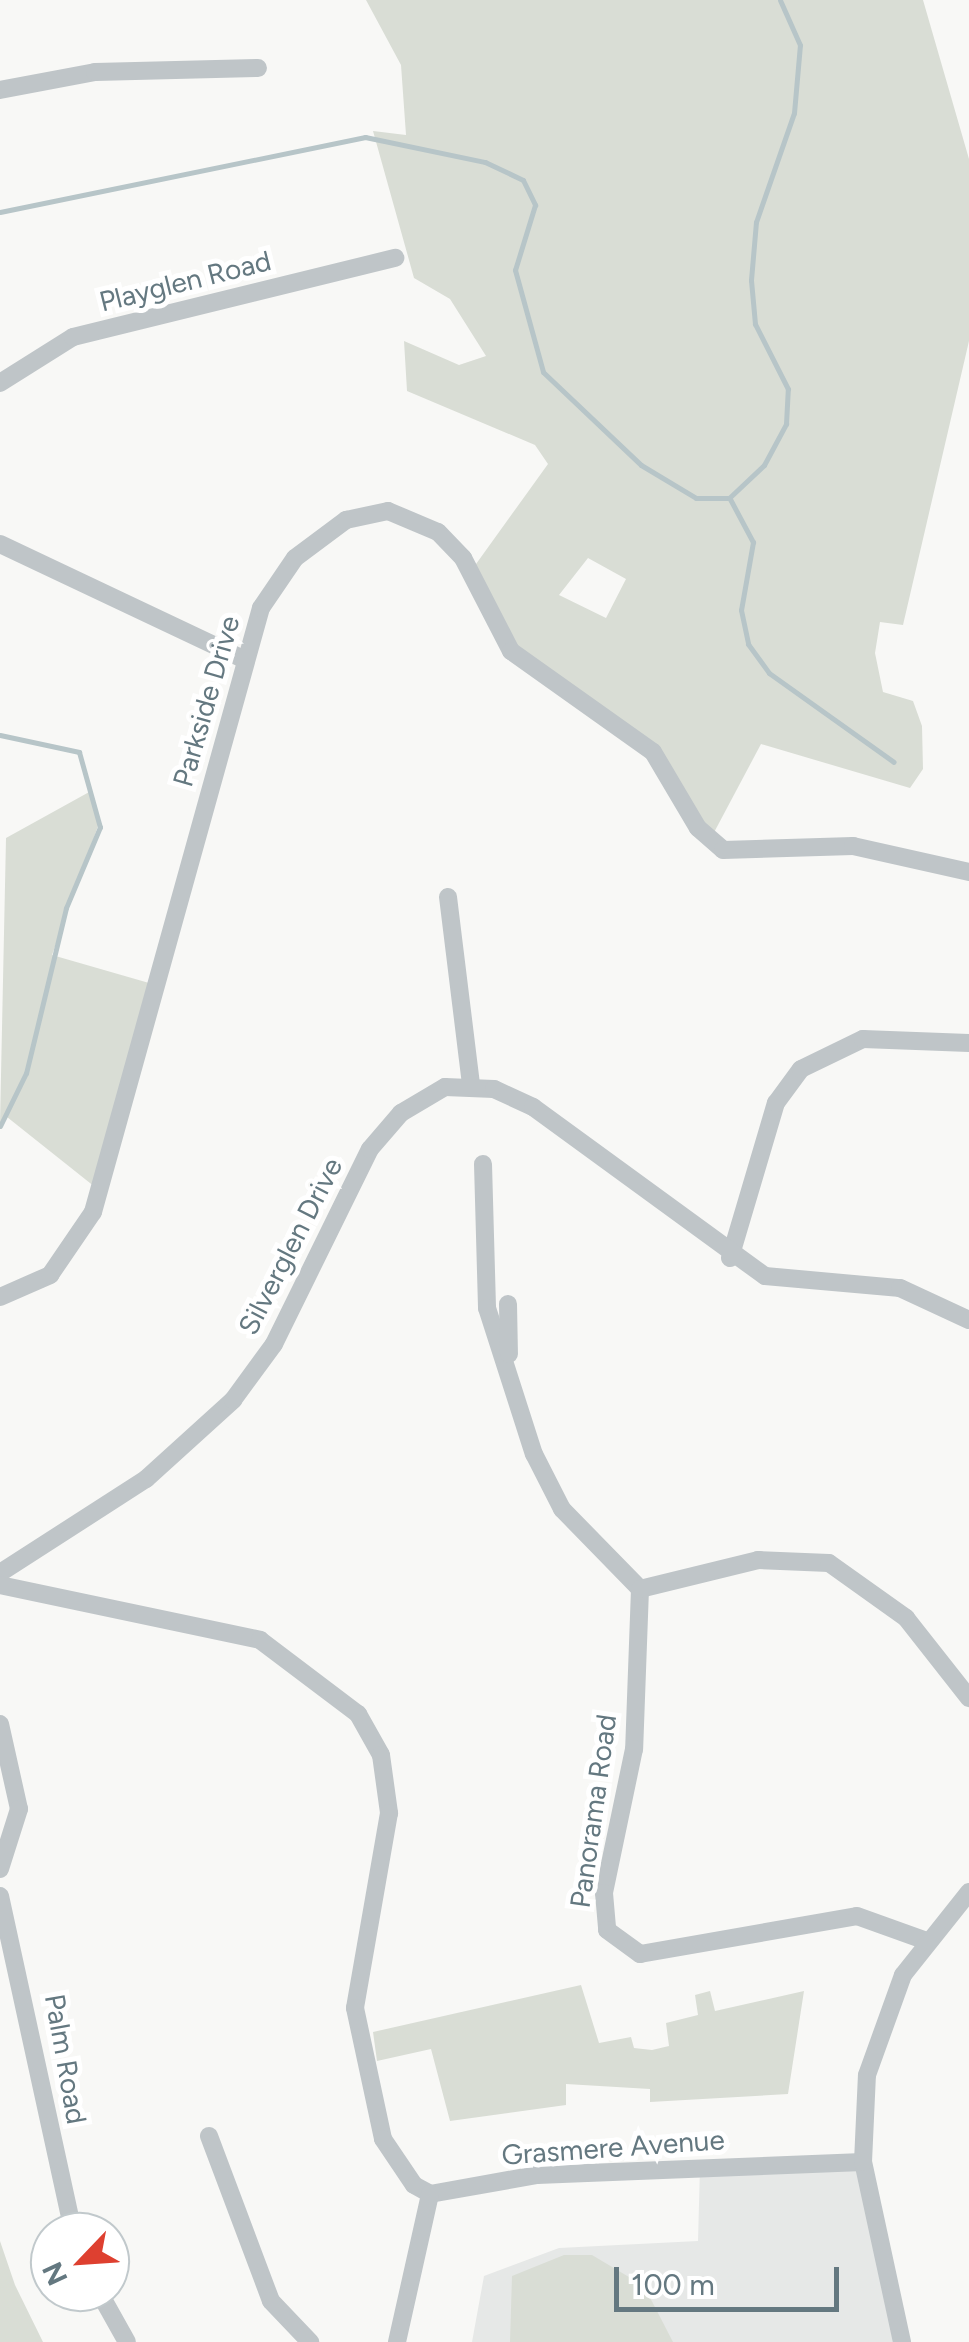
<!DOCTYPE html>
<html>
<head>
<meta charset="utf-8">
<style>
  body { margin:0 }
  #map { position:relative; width:969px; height:2342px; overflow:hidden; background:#f8f8f6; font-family:Figtree,sans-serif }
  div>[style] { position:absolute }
  .built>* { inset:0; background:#e6e8e7 }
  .green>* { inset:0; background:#d9ddd5 }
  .stream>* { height:5px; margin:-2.5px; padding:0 2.5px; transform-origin:2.5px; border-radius:2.5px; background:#b7c5c8 }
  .minor>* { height:18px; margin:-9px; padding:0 9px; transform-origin:9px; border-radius:9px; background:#bfc5c8 }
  span { translate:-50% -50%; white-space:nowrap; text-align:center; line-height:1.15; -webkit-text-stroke:10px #fff; paint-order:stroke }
  .street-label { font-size:28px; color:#647880 }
  .north { position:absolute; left:30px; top:2212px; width:100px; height:100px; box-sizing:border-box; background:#fff; border:2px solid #c1c9cc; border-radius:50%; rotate:245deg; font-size:28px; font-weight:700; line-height:40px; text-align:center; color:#647880 }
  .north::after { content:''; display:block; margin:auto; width:35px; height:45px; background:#de4030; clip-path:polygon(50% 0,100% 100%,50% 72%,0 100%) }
  .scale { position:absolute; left:614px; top:2267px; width:225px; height:45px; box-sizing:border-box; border:5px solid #647880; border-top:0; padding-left:12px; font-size:30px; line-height:35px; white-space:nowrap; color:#647880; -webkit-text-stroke:8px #fff; paint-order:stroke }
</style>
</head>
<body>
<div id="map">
  <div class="built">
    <div style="clip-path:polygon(863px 2162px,902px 2342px,472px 2342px,484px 2276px,559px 2248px,698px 2241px,700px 2167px)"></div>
  </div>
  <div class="green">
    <div style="clip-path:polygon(evenodd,366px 0,923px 0,969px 159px,969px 341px,903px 625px,880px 622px,875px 653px,883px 692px,913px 701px,922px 726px,923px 769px,910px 788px,761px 744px,710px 840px,671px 773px,519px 658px,471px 571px,548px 464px,535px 445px,407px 391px,404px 341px,459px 365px,486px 356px,450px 299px,414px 278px,373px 131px,406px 135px,401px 65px,366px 0,588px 558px,626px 579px,606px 618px,559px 595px,588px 558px)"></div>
    <div style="clip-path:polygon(91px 791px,98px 826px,52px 955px,156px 985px,100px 1191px,7px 1117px,0 1123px,6px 838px)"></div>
    <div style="clip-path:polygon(581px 1985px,599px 2043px,631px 2037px,634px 2048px,652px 2050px,669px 2046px,666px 2023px,698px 2015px,695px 1995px,710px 1991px,715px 2011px,804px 1991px,788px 2094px,650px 2102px,650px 2089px,566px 2084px,566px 2105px,450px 2121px,431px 2049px,377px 2061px,373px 2032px)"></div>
    <div style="clip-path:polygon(0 2241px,15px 2285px,43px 2342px,0 2342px)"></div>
    <div style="clip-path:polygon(564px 2255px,592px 2255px,644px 2286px,673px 2342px,510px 2342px,512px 2276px)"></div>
  </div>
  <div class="stream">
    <div style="left:0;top:212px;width:373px;rotate:-11.6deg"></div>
    <div style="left:365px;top:137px;width:123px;rotate:11.8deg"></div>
    <div style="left:485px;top:162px;width:42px;rotate:25.3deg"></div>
    <div style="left:523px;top:180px;width:28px;rotate:64deg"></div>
    <div style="left:535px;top:205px;width:68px;rotate:107.1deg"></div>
    <div style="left:515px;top:270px;width:106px;rotate:74.6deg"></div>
    <div style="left:543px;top:372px;width:135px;rotate:43.5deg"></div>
    <div style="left:641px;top:465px;width:64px;rotate:31deg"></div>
    <div style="left:696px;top:498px;width:33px"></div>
    <div style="left:729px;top:498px;width:48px;rotate:-43.3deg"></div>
    <div style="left:764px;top:465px;width:47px;rotate:-61.8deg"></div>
    <div style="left:786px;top:424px;width:35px;rotate:-87deg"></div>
    <div style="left:788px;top:389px;width:73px;rotate:-116.9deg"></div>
    <div style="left:755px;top:324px;width:44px;rotate:-95.2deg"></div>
    <div style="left:751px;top:280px;width:58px;rotate:-85.1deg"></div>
    <div style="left:756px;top:222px;width:115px;rotate:-70.8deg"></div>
    <div style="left:794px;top:113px;width:68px;rotate:-85deg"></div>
    <div style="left:800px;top:45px;width:49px;rotate:-114deg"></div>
    <div style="left:730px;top:499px;width:49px;rotate:61.9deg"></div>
    <div style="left:753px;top:542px;width:69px;rotate:100deg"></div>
    <div style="left:741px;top:610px;width:35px;rotate:78deg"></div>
    <div style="left:748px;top:644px;width:36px;rotate:54deg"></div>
    <div style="left:769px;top:673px;width:153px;rotate:35.5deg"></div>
    <div style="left:0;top:735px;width:81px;rotate:12.1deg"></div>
    <div style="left:79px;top:752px;width:78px;rotate:74.4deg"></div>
    <div style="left:100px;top:827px;width:88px;rotate:112.8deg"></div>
    <div style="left:66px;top:908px;width:170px;rotate:103.6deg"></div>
    <div style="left:26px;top:1073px;width:59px;rotate:116.1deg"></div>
  </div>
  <div class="minor">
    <div style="left:0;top:90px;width:97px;rotate:-10.7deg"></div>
    <div style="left:95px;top:72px;width:163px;rotate:-1.4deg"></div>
    <div style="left:0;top:383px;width:86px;rotate:-32.2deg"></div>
    <div style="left:73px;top:337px;width:332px;rotate:-13.8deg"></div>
    <div style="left:0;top:544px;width:271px;rotate:25.3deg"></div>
    <div style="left:448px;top:897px;width:189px;rotate:83deg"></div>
    <div style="left:483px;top:1164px;width:144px;rotate:88.4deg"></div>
    <div style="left:487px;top:1308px;width:153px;rotate:72.2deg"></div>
    <div style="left:534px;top:1454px;width:62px;rotate:63deg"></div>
    <div style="left:562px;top:1509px;width:112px;rotate:45.7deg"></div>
    <div style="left:640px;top:1589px;width:160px;rotate:92.1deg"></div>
    <div style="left:634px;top:1749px;width:147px;rotate:101.8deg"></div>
    <div style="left:604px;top:1893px;width:37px;rotate:85deg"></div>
    <div style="left:607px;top:1930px;width:41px;rotate:36deg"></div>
    <div style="left:640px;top:1954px;width:220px;rotate:-9.9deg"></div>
    <div style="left:857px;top:1916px;width:71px;rotate:19.7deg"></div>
    <div style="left:730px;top:1258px;width:162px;rotate:-73.5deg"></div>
    <div style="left:776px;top:1103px;width:42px;rotate:-53.7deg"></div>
    <div style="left:801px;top:1069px;width:69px;rotate:-25.8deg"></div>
    <div style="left:863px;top:1039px;width:106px;rotate:2.2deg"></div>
    <div style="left:0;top:1297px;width:55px;rotate:-23.7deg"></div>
    <div style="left:50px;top:1275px;width:76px;rotate:-55.7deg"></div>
    <div style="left:93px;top:1212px;width:627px;rotate:-74.46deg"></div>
    <div style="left:261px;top:608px;width:60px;rotate:-55.8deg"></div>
    <div style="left:295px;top:558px;width:64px;rotate:-36.7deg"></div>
    <div style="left:346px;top:520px;width:43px;rotate:-12.1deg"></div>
    <div style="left:388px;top:511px;width:54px;rotate:22.8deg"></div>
    <div style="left:438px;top:532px;width:36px;rotate:46deg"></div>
    <div style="left:463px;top:558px;width:105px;rotate:62.7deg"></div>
    <div style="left:511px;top:651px;width:174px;rotate:35.4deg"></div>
    <div style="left:653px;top:752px;width:88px;rotate:59.4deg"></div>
    <div style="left:698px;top:828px;width:33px;rotate:41deg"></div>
    <div style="left:723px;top:850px;width:130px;rotate:-1.8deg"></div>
    <div style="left:853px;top:846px;width:119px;rotate:12.6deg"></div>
    <div style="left:508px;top:1304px;width:50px;rotate:88.9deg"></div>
    <div style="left:0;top:1573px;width:174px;rotate:-32.8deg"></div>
    <div style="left:146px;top:1479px;width:118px;rotate:-42.2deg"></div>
    <div style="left:233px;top:1400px;width:69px;rotate:-53.8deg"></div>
    <div style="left:274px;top:1344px;width:217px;rotate:-63.8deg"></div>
    <div style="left:370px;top:1149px;width:48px;rotate:-49.3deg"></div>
    <div style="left:401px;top:1113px;width:51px;rotate:-30.6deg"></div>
    <div style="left:445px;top:1087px;width:49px;rotate:2.3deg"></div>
    <div style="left:494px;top:1089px;width:43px;rotate:24.8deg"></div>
    <div style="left:533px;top:1107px;width:287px;rotate:36.1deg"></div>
    <div style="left:765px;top:1276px;width:136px;rotate:5.1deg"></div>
    <div style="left:900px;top:1288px;width:76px;rotate:24.9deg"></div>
    <div style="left:0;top:1585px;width:266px;rotate:11.9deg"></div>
    <div style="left:260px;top:1640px;width:123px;rotate:37.1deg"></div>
    <div style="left:358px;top:1714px;width:47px;rotate:60.7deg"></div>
    <div style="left:381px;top:1755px;width:59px;rotate:82.1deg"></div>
    <div style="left:389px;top:1813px;width:198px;rotate:99.9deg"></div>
    <div style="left:355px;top:2008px;width:134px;rotate:77.9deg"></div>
    <div style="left:383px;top:2139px;width:55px;rotate:56deg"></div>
    <div style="left:414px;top:2185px;width:18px;rotate:29deg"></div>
    <div style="left:430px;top:2194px;width:109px;rotate:-10.1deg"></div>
    <div style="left:537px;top:2175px;width:326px;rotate:-2.3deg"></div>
    <div style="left:640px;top:1589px;width:122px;rotate:-13.8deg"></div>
    <div style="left:758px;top:1560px;width:71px;rotate:2.4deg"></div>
    <div style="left:829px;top:1563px;width:95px;rotate:35.5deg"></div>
    <div style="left:906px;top:1618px;width:102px;rotate:51.8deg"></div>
    <div style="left:0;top:1724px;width:87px;rotate:77.4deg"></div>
    <div style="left:19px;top:1809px;width:63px;rotate:107.6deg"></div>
    <div style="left:0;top:1896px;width:344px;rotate:77.7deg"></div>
    <div style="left:209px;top:2136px;width:176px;rotate:69.4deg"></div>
    <div style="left:271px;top:2301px;width:57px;rotate:46.4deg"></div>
    <div style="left:99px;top:2292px;width:57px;rotate:60.8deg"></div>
    <div style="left:397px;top:2342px;width:152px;rotate:-77.4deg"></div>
    <div style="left:902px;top:2342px;width:184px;rotate:-102.2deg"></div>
    <div style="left:863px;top:2162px;width:87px;rotate:-87.4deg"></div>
    <div style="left:867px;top:2075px;width:106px;rotate:-70.2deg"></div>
    <div style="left:903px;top:1975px;width:106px;rotate:-51.5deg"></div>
  </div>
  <div class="street-label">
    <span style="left:185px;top:281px;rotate:-14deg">Playglen Road</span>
    <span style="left:206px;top:701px;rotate:-74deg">Parkside Drive</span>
    <span style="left:290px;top:1246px;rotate:-63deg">Silverglen Drive</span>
    <span style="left:593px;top:1811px;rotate:-82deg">Panorama Road</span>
    <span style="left:66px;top:2059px;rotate:80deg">Palm Road</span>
    <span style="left:613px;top:2147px;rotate:-4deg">Grasmere Avenue</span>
  </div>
  <div class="north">N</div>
  <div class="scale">100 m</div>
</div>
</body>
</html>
